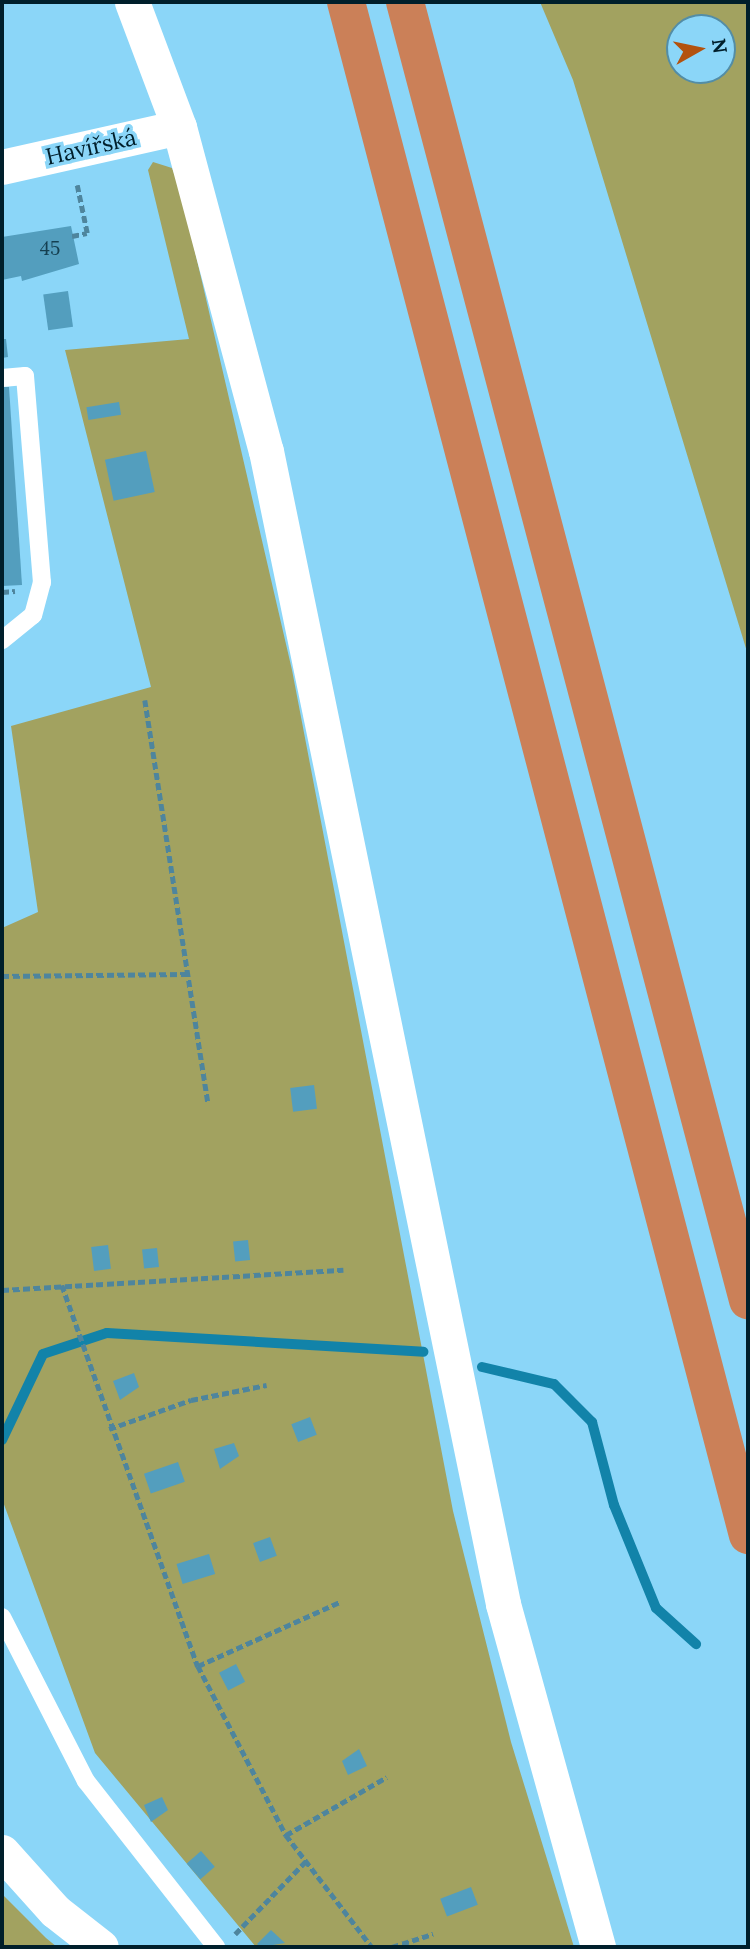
<!DOCTYPE html>
<html>
<head>
<meta charset="utf-8">
<style>
  body { margin:0 }
  #map { position:relative; width:750px; height:1949px; overflow:hidden; background:#8bd6f8; font-family:Lora,serif }
  div>[style] { position:absolute }
  .green>* { inset:0; background:#a2a260 }
  .stream>* { height:10px; margin:-5px; padding:0 5px; transform-origin:5px; border-radius:5px; background:#1283a9 }
  .building>* { inset:0; background:#539ebe; transform-origin:0 0 }
  .path>* { height:4.5px; margin-top:-2.25px; transform-origin:0; background:repeating-linear-gradient(90deg,#4e859d 0 7px,transparent 0 10.5px) }
  .lane>* { height:18px; margin:-9px; padding:0 9px; transform-origin:9px; border-radius:9px; background:#fff }
  .street>* { height:35px; margin:-17.5px; padding:0 17.5px; transform-origin:17.5px; border-radius:17.5px; background:#fff }
  .highway>* { height:38px; margin:-19px; padding:0 19px; transform-origin:19px; border-radius:19px; background:#cb8058 }
  span { translate:-50% -50%; white-space:nowrap; text-align:center; line-height:1.15; -webkit-text-stroke:7px #8bd6f8; paint-order:stroke }
  .number-label { font-size:19px; color:#153f50 }
  .number-label span { -webkit-text-stroke-width:0 }
  .street-label { font-size:23px; color:#001f2b }
  .frame { position:absolute; inset:0; border:4px solid #001f2b; pointer-events:none }
  .north { position:absolute; left:666px; top:14px; width:70px; height:70px; box-sizing:border-box; background:#8bd6f8; border:2px solid #538da6; border-radius:50%; rotate:81deg; font-size:19px; font-weight:700; line-height:28px; text-align:center; color:#001f2b }
  .north::after { content:''; display:block; margin:auto; width:24px; height:32px; background:#b3520e; clip-path:polygon(50% 0,100% 100%,50% 72%,0 100%) }
</style>
</head>
<body>
<div id="map">
  <div class="green">
    <div style="clip-path:polygon(evenodd,540px 2px,748px 2px,748px 655px,573px 80px,540px 2px,680px 28px,722px 28px,722px 70px,680px 70px,680px 28px)"></div>
    <div style="clip-path:polygon(153px 162px,172px 168px,181px 191px,292px 670px,453px 1511px,511px 1742px,574px 1947px,256px 1947px,95px 1753px,2px 1499px,2px 928px,38px 912px,11px 726px,151px 687px,65px 350px,189px 339px,148px 170px)"></div>
    <div style="clip-path:polygon(2px 1894px,46px 1938px,57px 1947px,2px 1947px)"></div>
  </div>
  <div class="stream">
    <div style="left:482px;top:1367px;width:74px;rotate:13.3deg"></div>
    <div style="left:554px;top:1384px;width:54px;rotate:45deg"></div>
    <div style="left:592px;top:1422px;width:86px;rotate:75.2deg"></div>
    <div style="left:614px;top:1505px;width:111px;rotate:67.8deg"></div>
    <div style="left:656px;top:1608px;width:54px;rotate:42deg"></div>
    <div style="left:2px;top:1440px;width:95px;rotate:-64.5deg"></div>
    <div style="left:43px;top:1354px;width:67px;rotate:-18.2deg"></div>
    <div style="left:107px;top:1333px;width:317px;rotate:3.4deg"></div>
  </div>
  <div class="building">
    <div style="clip-path:polygon(71px 226px,79px 264px,22px 281px,21px 276px,2px 280px,2px 237px)"></div>
    <div style="left:68px;top:291px;width:36px;height:25px;rotate:82deg"></div>
    <div style="clip-path:polygon(2px 339px,6px 339px,8px 357px,2px 358px)"></div>
    <div style="clip-path:polygon(2px 387px,9px 387px,22px 585px,2px 586px)"></div>
    <div style="left:119px;top:402px;width:13px;height:33px;rotate:81deg"></div>
    <div style="left:146px;top:451px;width:42px;height:42px;rotate:78deg"></div>
    <div style="left:314px;top:1085px;width:24px;height:24px;rotate:83deg"></div>
    <div style="left:248px;top:1240px;width:20px;height:15px;rotate:84deg"></div>
    <div style="left:108px;top:1245px;width:24px;height:17px;rotate:83deg"></div>
    <div style="left:157px;top:1248px;width:19px;height:15px;rotate:84deg"></div>
    <div style="clip-path:polygon(134px 1373px,139px 1387px,120px 1400px,113px 1381px)"></div>
    <div style="left:310px;top:1417px;width:19px;height:20px;rotate:69deg"></div>
    <div style="clip-path:polygon(234px 1443px,239px 1456px,220px 1469px,214px 1449px)"></div>
    <div style="left:178px;top:1462px;width:21px;height:36px;rotate:71deg"></div>
    <div style="left:270px;top:1537px;width:20px;height:18px;rotate:70deg"></div>
    <div style="left:209px;top:1554px;width:21px;height:34px;rotate:73deg"></div>
    <div style="left:236px;top:1664px;width:20px;height:19px;rotate:63deg"></div>
    <div style="clip-path:polygon(359px 1749px,367px 1766px,348px 1775px,342px 1761px)"></div>
    <div style="clip-path:polygon(162px 1797px,168px 1810px,151px 1822px,144px 1805px)"></div>
    <div style="left:201px;top:1851px;width:21px;height:19px;rotate:49deg"></div>
    <div style="left:471px;top:1887px;width:19px;height:33px;rotate:69deg"></div>
    <div style="clip-path:polygon(271px 1930px,285px 1943px,261px 1947px,257px 1944px)"></div>
  </div>
  <div class="path">
    <div style="left:72px;top:236px;width:15px;rotate:-11deg"></div>
    <div style="left:87px;top:233px;width:49px;rotate:-101.8deg"></div>
    <div style="left:2px;top:592px;width:13px;rotate:-4deg"></div>
    <div style="left:145px;top:700px;width:408px;rotate:81.1deg"></div>
    <div style="left:2px;top:976px;width:184px;rotate:-0.6deg"></div>
    <div style="left:62px;top:1285px;width:405px;rotate:70.4deg"></div>
    <div style="left:198px;top:1666px;width:191px;rotate:62.5deg"></div>
    <div style="left:286px;top:1835px;width:141px;rotate:52.5deg"></div>
    <div style="left:2px;top:1290px;width:342px;rotate:-3.4deg"></div>
    <div style="left:109px;top:1429px;width:87px;rotate:-19.5deg"></div>
    <div style="left:191px;top:1400px;width:77px;rotate:-11.2deg"></div>
    <div style="left:198px;top:1666px;width:156px;rotate:-24.3deg"></div>
    <div style="left:286px;top:1835px;width:116px;rotate:-29.9deg"></div>
    <div style="left:235px;top:1934px;width:102px;rotate:-45.8deg"></div>
    <div style="left:392px;top:1947px;width:43px;rotate:-17.6deg"></div>
  </div>
  <div class="lane">
    <div style="left:2px;top:378px;width:23px;rotate:-5deg"></div>
    <div style="left:25px;top:376px;width:207px;rotate:85.3deg"></div>
    <div style="left:42px;top:582px;width:34px;rotate:105deg"></div>
    <div style="left:33px;top:615px;width:40px;rotate:141deg"></div>
    <div style="left:2px;top:1617px;width:184px;rotate:62.9deg"></div>
    <div style="left:86px;top:1781px;width:211px;rotate:51.9deg"></div>
  </div>
  <div class="street">
    <div style="left:132px;top:2px;width:134px;rotate:69.4deg"></div>
    <div style="left:179px;top:127px;width:335px;rotate:75deg"></div>
    <div style="left:266px;top:451px;width:1177px;rotate:78.38deg"></div>
    <div style="left:503px;top:1604px;width:356px;rotate:74.5deg"></div>
    <div style="left:2px;top:167px;width:181px;rotate:-12.7deg"></div>
    <div style="left:2px;top:1852px;width:79px;rotate:48.1deg"></div>
    <div style="left:55px;top:1911px;width:58px;rotate:38deg"></div>
  </div>
  <div class="highway">
    <div style="left:346px;top:2px;width:1585px;rotate:75.31deg"></div>
    <div style="left:405px;top:2px;width:1343px;rotate:75.2deg"></div>
  </div>
  <div class="number-label">
    <span style="left:50px;top:249px">45</span>
  </div>
  <div class="street-label">
    <span style="left:91px;top:147px;rotate:-13deg">Havířská</span>
  </div>
  <div class="frame"></div>
  <div class="north">N</div>
</div>
</body>
</html>
